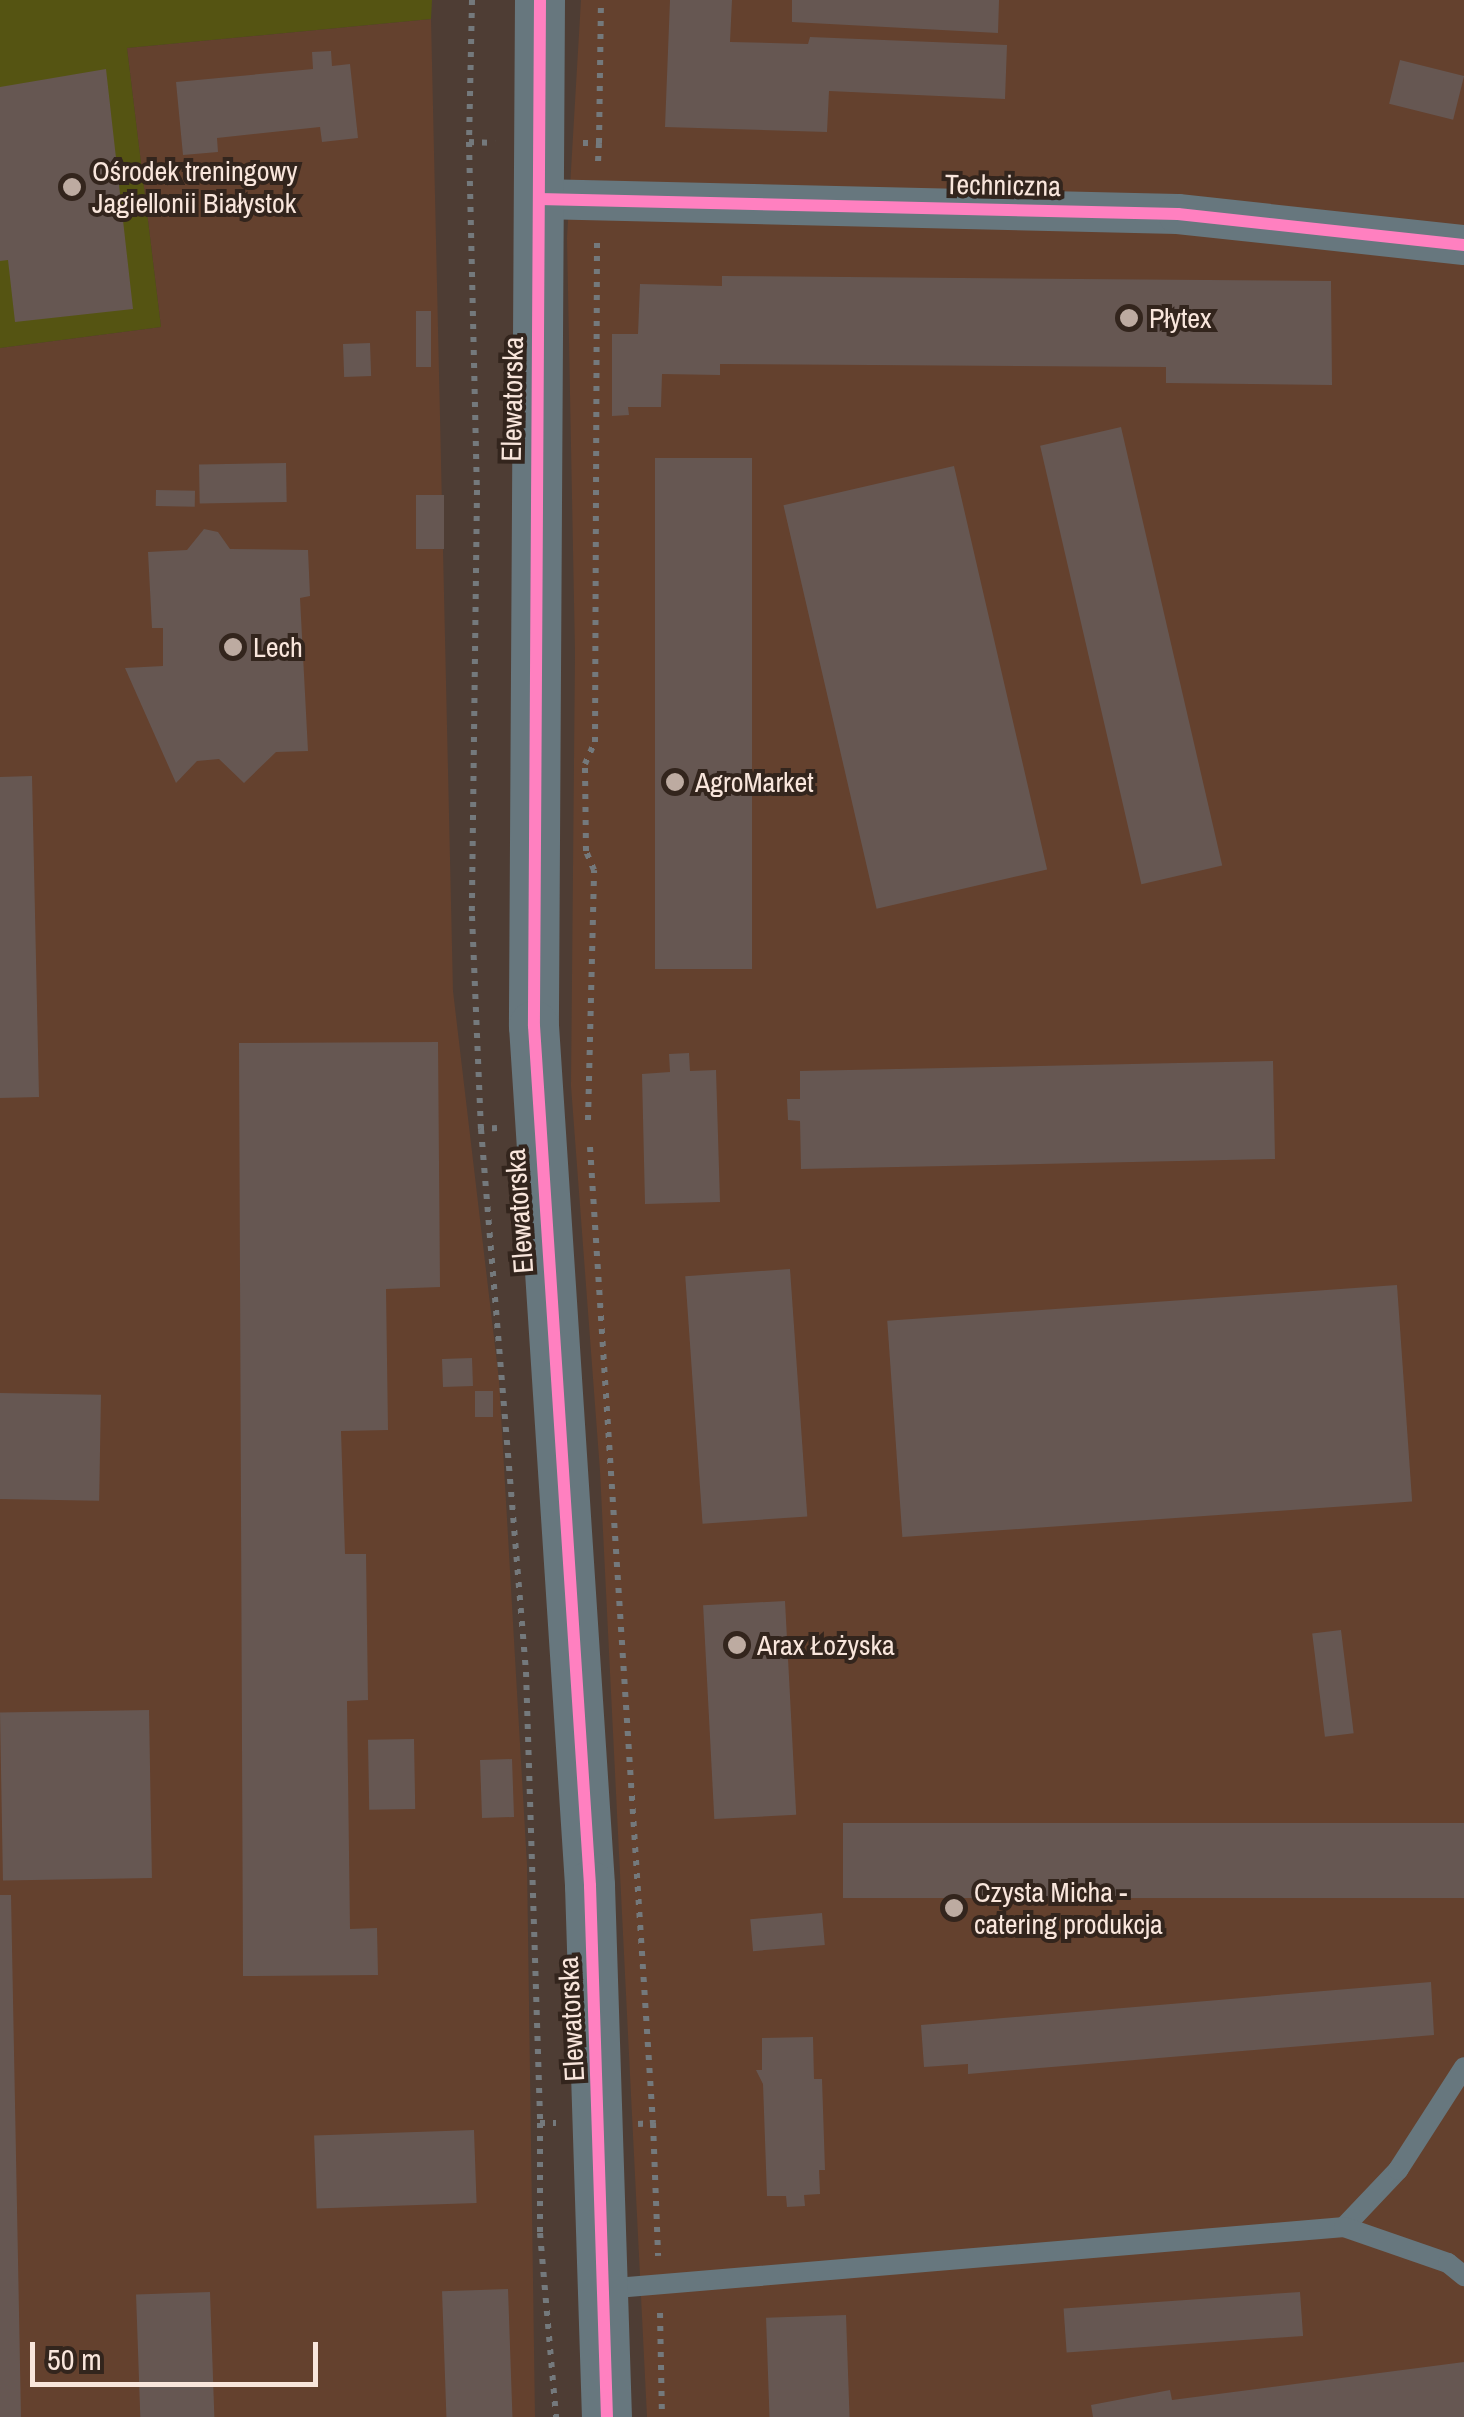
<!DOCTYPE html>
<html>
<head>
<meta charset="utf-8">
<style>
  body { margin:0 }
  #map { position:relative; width:1464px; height:2417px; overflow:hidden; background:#4e3d34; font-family:"Archivo Narrow",sans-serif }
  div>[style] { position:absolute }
  .built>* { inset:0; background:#64412e }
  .green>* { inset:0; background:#555412 }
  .building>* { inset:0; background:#665752; transform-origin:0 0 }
  .path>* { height:6px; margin-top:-3px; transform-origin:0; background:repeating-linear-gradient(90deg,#74797c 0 5px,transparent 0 13px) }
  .service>* { height:20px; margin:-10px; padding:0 10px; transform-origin:10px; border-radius:10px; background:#67777e }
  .minor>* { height:40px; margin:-20px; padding:0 20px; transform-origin:20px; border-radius:20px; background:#67777e }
  .tertiary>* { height:50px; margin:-25px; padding:0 25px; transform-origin:25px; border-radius:25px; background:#67777e }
  .cycleway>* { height:12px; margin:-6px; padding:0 6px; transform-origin:6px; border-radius:6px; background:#ff80c0 }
  .dots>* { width:28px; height:28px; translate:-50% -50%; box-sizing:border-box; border:5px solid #33251d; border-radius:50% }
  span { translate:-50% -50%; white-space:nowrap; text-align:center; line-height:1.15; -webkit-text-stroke:8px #33251d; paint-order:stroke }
  .poi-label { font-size:28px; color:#f9e6dc }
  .left { translate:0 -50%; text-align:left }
  .street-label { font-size:28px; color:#f9e6dc }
  .scale { position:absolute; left:30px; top:2342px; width:288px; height:45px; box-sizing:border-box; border:5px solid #f9e6dc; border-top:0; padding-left:12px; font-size:30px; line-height:35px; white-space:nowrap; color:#f9e6dc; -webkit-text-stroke:8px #33251d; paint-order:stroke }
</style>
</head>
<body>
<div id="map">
  <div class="built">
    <div style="clip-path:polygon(581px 0,1464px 0,1464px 2417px,647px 2417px,600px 1471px,571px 1086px,575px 653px,567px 238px)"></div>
    <div style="clip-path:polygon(431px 19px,453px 991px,499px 1380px,527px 1865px,535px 2417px,0 2417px,0 348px,161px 327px,127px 48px)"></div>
  </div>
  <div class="green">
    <div style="clip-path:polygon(0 0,432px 0,431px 19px,127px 48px,161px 327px,0 348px)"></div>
  </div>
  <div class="building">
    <div style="clip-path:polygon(670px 0,732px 0,730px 42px,808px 44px,810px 37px,1007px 45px,1005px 99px,829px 91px,827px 132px,665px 127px)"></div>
    <div style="clip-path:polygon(792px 0,999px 0,998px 33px,792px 22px)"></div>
    <div style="clip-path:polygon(331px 51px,332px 66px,350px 64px,358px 138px,322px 142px,320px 127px,217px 138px,218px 152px,183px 155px,176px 82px,313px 69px,312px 52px)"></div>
    <div style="left:1400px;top:60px;width:66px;height:45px;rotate:14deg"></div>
    <div style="clip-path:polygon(106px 69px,133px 309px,15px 322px,8px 260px,0 261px,0 87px)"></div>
    <div style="clip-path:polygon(722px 276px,1331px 281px,1332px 385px,1166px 383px,1166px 367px,720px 364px,720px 375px,662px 374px,661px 407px,628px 407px,629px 415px,612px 416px,612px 334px,638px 334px,640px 284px,722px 286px)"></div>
    <div style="left:416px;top:311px;width:15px;height:56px"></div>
    <div style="left:370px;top:343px;width:33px;height:27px;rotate:88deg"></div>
    <div style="left:1121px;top:427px;width:450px;height:83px;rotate:77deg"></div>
    <div style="left:655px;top:458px;width:97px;height:511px"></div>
    <div style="left:286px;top:463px;width:39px;height:87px;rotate:89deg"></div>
    <div style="left:954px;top:466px;width:414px;height:175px;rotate:77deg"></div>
    <div style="left:156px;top:490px;width:39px;height:16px;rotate:1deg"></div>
    <div style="left:416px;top:495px;width:28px;height:54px"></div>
    <div style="clip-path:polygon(204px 529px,218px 532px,230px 549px,308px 550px,310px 596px,300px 598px,308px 751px,276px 752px,244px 783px,219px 759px,197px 761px,176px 783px,125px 668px,163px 666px,163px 628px,152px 628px,148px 552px,187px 550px)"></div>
    <div style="clip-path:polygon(32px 776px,39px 1097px,0 1098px,0 777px)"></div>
    <div style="clip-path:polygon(438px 1042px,440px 1287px,386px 1289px,388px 1430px,341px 1431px,345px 1554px,366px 1554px,368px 1700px,347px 1701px,350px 1929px,377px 1928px,378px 1975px,243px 1976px,239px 1043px)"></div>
    <div style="clip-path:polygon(689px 1053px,690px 1071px,716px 1070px,720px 1202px,645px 1204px,642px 1074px,670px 1072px,669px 1054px)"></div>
    <div style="clip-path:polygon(1273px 1061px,1275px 1159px,801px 1169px,800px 1121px,788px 1120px,787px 1099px,800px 1099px,800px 1071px)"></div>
    <div style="left:790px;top:1269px;width:248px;height:105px;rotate:86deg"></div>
    <div style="left:1397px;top:1285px;width:217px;height:511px;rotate:86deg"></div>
    <div style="left:472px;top:1358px;width:28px;height:30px;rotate:88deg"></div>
    <div style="left:475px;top:1391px;width:18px;height:26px"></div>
    <div style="left:0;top:1393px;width:101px;height:106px;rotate:1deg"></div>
    <div style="left:785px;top:1601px;width:214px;height:82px;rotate:87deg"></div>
    <div style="left:1341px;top:1630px;width:104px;height:29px;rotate:83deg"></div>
    <div style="left:149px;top:1710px;width:168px;height:149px;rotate:89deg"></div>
    <div style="left:414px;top:1739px;width:70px;height:46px;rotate:89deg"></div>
    <div style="left:512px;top:1759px;width:58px;height:32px;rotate:88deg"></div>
    <div style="left:1464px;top:1823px;width:75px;height:621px;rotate:90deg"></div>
    <div style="clip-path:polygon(0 1895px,11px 1895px,21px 2417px,0 2417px)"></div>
    <div style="left:822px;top:1913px;width:32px;height:72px;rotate:85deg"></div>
    <div style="clip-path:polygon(1431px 1982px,1434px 2035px,968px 2074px,968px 2064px,924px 2067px,921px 2025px)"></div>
    <div style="clip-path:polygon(813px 2037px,814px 2079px,822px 2079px,825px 2170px,819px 2170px,820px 2194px,804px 2195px,805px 2206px,787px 2207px,786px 2196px,767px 2196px,763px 2084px,756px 2070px,762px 2070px,762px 2038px)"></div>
    <div style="left:474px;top:2130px;width:73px;height:160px;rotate:88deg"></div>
    <div style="left:508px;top:2289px;width:128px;height:66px;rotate:88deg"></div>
    <div style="left:210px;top:2292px;width:125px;height:74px;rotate:88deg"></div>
    <div style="left:1300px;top:2292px;width:44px;height:237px;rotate:86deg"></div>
    <div style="left:846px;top:2315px;width:102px;height:80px;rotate:88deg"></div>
    <div style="clip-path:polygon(1464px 2362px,1464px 2417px,1093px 2417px,1091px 2405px,1170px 2390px,1172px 2400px)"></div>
  </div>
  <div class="path">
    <div style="left:472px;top:0;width:142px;rotate:91.2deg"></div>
    <div style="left:469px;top:142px;width:26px;rotate:2deg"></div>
    <div style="left:469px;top:142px;width:348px;rotate:88.7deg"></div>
    <div style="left:477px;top:490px;width:426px;rotate:90.7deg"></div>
    <div style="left:472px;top:916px;width:213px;rotate:87.6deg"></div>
    <div style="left:583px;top:143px;width:16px"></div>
    <div style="left:599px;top:143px;width:21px;rotate:93deg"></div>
    <div style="left:599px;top:143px;width:143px;rotate:-89.2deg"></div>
    <div style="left:588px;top:1120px;width:250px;rotate:-88.6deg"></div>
    <div style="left:594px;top:870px;width:21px;rotate:-113deg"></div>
    <div style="left:586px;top:851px;width:87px;rotate:-90.7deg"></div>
    <div style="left:585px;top:764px;width:24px;rotate:-66deg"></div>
    <div style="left:595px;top:742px;width:505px;rotate:-89.77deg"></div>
    <div style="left:497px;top:1128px;width:16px;rotate:176deg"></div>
    <div style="left:481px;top:1129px;width:545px;rotate:85.26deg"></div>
    <div style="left:526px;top:1672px;width:451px;rotate:88.2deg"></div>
    <div style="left:540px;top:2123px;width:16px"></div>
    <div style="left:590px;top:1147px;width:978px;rotate:86.31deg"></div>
    <div style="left:540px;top:2123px;width:110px;rotate:90deg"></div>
    <div style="left:540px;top:2233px;width:185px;rotate:85deg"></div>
    <div style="left:638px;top:2124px;width:15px;rotate:-4deg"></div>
    <div style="left:653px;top:2123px;width:133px;rotate:87.8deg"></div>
    <div style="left:660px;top:2313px;width:104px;rotate:88.9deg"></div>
  </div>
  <div class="service">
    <div style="left:1344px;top:2227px;width:79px;rotate:-46.5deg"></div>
    <div style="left:1398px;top:2170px;width:122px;rotate:-57.3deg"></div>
    <div style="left:604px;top:2289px;width:743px;rotate:-4.79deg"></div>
    <div style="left:1344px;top:2227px;width:110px;rotate:19.1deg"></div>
    <div style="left:1448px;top:2263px;width:21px;rotate:39deg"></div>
  </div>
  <div class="minor">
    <div style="left:539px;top:199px;width:639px;rotate:1.34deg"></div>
    <div style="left:1178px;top:214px;width:288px;rotate:6.2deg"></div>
  </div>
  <div class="tertiary">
    <div style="left:540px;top:0;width:1026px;rotate:90.34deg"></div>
    <div style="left:534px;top:1026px;width:862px;rotate:86.27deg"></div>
    <div style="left:590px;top:1886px;width:531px;rotate:88.17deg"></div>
  </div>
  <div class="cycleway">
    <div style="left:540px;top:0;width:1026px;rotate:90.34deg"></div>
    <div style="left:534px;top:1026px;width:862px;rotate:86.27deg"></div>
    <div style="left:590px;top:1886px;width:531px;rotate:88.17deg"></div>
    <div style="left:539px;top:199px;width:639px;rotate:1.34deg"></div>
    <div style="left:1178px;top:214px;width:288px;rotate:6.2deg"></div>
  </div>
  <div class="dots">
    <div style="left:72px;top:187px;background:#bdaba1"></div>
    <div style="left:1129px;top:318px;background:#bdaba1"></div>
    <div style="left:233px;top:647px;background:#bdaba1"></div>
    <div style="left:675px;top:782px;background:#bdaba1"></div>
    <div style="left:737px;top:1645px;background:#bdaba1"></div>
    <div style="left:954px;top:1908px;background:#bdaba1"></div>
  </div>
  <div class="poi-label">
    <span class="left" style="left:92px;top:187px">Ośrodek treningowy<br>Jagiellonii Białystok</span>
    <span class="left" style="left:1149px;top:318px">Płytex</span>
    <span class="left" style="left:253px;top:647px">Lech</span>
    <span class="left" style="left:695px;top:782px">AgroMarket</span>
    <span class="left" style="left:757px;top:1645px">Arax Łożyska</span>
    <span class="left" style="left:974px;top:1908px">Czysta Micha -<br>catering produkcja</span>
  </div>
  <div class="street-label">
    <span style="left:1003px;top:185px;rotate:1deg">Techniczna</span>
    <span style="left:512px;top:399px;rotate:-89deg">Elewatorska</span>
    <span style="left:519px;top:1211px;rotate:-94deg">Elewatorska</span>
    <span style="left:571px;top:2019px;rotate:-93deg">Elewatorska</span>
  </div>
  <div class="scale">50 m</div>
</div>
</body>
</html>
